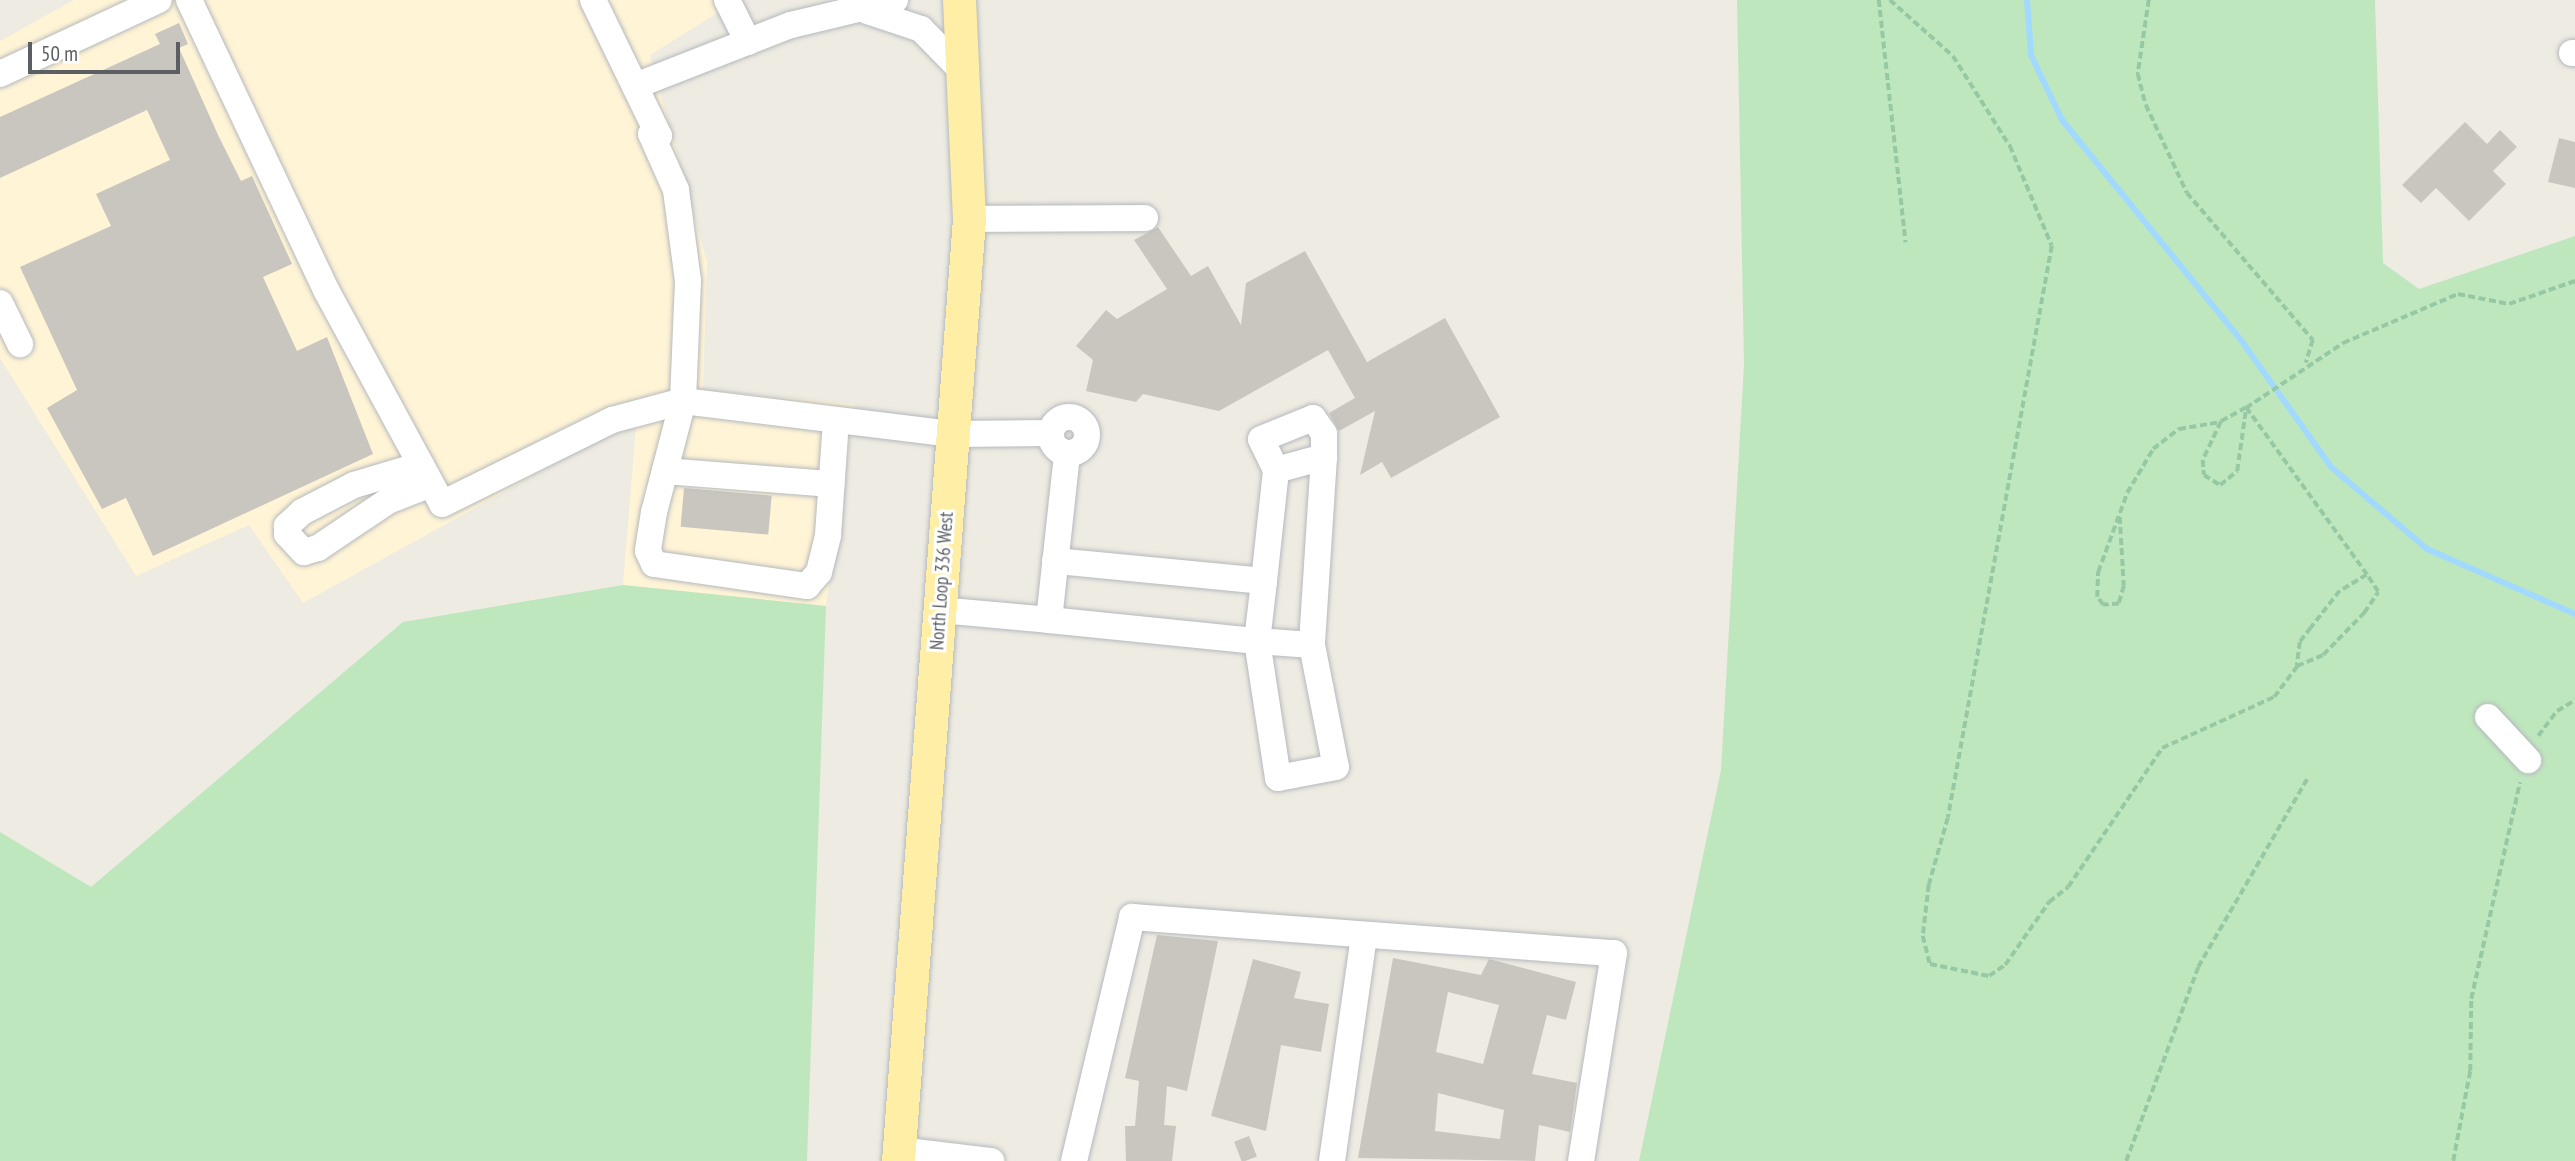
<!DOCTYPE html>
<html>
<head>
<meta charset="utf-8">
<style>
  body { margin:0 }
  #map { position:relative; width:2575px; height:1161px; overflow:hidden; background:#eeebe2; font-family:"PT Sans Narrow",sans-serif }
  div>[style] { position:absolute }
  .commercial>* { inset:0; background:#fff4d6 }
  .green>* { inset:0; background:#bfe7be }
  .stream>* { height:6px; margin:-3px; padding:0 3px; transform-origin:3px; border-radius:3px; background:#a1d9ff }
  .building>* { inset:0; background:#c9c6bf; transform-origin:0 0 }
  .path>* { height:3.5px; margin-top:-1.75px; transform-origin:0; background:repeating-linear-gradient(90deg,#96c8a3 0 7px,transparent 0 10.5px) }
  .roads { filter:drop-shadow(0 0 2px #b5b9bd) drop-shadow(0 0 2px #b5b9bd) }
  .minor>* { height:26px; margin:-13px; padding:0 13px; transform-origin:13px; border-radius:13px; background:#fff }
  .minor>.ring { margin:-13px; padding:0; box-sizing:content-box; background:none; border:26px solid #fff; border-radius:50% }
  .major>* { height:33px; margin:-16.5px; padding:0 16.5px; transform-origin:16.5px; border-radius:16.5px; background:#ffeea6 }
  span { translate:-50% -50%; white-space:nowrap; text-align:center; line-height:1.15; -webkit-text-stroke:6px #fff; paint-order:stroke }
  .street-label { font-size:19px; color:#5b5f64 }
  .scale { position:absolute; left:28px; top:42px; width:152px; height:32px; box-sizing:border-box; border:4px solid #5b5f64; border-top:0; padding-left:9px; font-size:21px; line-height:24px; white-space:nowrap; color:#5b5f64; -webkit-text-stroke:5px #fff; paint-order:stroke }
</style>
</head>
<body>
<div id="map">
  <div class="commercial">
    <div style="clip-path:polygon(74px 0,738px 0,650px 55px,707px 262px,703px 390px,855px 404px,826px 606px,623px 585px,636px 427px,611px 433px,303px 603px,249px 525px,136px 576px,0 358px,0 41px)"></div>
  </div>
  <div class="green">
    <div style="clip-path:polygon(1737px 0,2375px 0,2383px 263px,2419px 289px,2575px 236px,2575px 1161px,1639px 1161px,1721px 770px,1744px 364px)"></div>
    <div style="clip-path:polygon(623px 585px,826px 606px,807px 1161px,0 1161px,0 832px,91px 887px,403px 622px)"></div>
  </div>
  <div class="stream">
    <div style="left:2027px;top:0;width:55px;rotate:85.8deg"></div>
    <div style="left:2031px;top:55px;width:72px;rotate:64.5deg"></div>
    <div style="left:2062px;top:120px;width:287px;rotate:50.9deg"></div>
    <div style="left:2243px;top:343px;width:152px;rotate:54.6deg"></div>
    <div style="left:2331px;top:467px;width:126px;rotate:40.5deg"></div>
    <div style="left:2427px;top:549px;width:162px;rotate:23.7deg"></div>
  </div>
  <div class="building">
    <div style="clip-path:polygon(179px 23px,188px 44px,179px 48px,219px 137px,241px 181px,252px 176px,292px 264px,263px 277px,297px 351px,327px 337px,373px 454px,153px 556px,126px 498px,102px 509px,47px 408px,77px 390px,20px 267px,111px 226px,96px 194px,170px 160px,147px 110px,0 178px,0 117px,160px 44px,155px 34px)"></div>
    <div style="clip-path:polygon(2465px 122px,2487px 144px,2500px 130px,2517px 147px,2493px 171px,2506px 184px,2469px 221px,2436px 188px,2421px 203px,2402px 185px)"></div>
    <div style="clip-path:polygon(2559px 138px,2575px 142px,2575px 188px,2548px 182px)"></div>
    <div style="clip-path:polygon(1158px 227px,1191px 276px,1208px 266px,1241px 325px,1246px 283px,1305px 251px,1367px 362px,1445px 318px,1500px 417px,1391px 478px,1382px 462px,1360px 475px,1375px 411px,1339px 431px,1329px 413px,1355px 398px,1328px 350px,1219px 411px,1143px 394px,1136px 402px,1086px 391px,1093px 360px,1076px 346px,1106px 310px,1117px 319px,1167px 289px,1134px 240px)"></div>
    <div style="left:684px;top:488px;width:88px;height:39px;rotate:5deg"></div>
    <div style="clip-path:polygon(1157px 935px,1218px 941px,1187px 1091px,1167px 1086px,1164px 1125px,1176px 1126px,1172px 1161px,1126px 1161px,1125px 1126px,1135px 1126px,1139px 1081px,1125px 1078px)"></div>
    <div style="clip-path:polygon(evenodd,1393px 958px,1481px 975px,1489px 959px,1576px 982px,1566px 1020px,1547px 1015px,1532px 1074px,1577px 1083px,1570px 1132px,1539px 1125px,1535px 1161px,1358px 1158px,1393px 958px,1448px 992px,1499px 1005px,1483px 1064px,1436px 1052px,1448px 992px,1393px 958px,1438px 1093px,1504px 1110px,1500px 1139px,1435px 1131px,1438px 1093px)"></div>
    <div style="clip-path:polygon(1253px 959px,1301px 972px,1294px 998px,1329px 1004px,1321px 1052px,1281px 1045px,1266px 1131px,1211px 1116px)"></div>
    <div style="left:1249px;top:1136px;width:22px;height:16px;rotate:69deg"></div>
  </div>
  <div class="path">
    <div style="left:1879px;top:0;width:244px;rotate:83.7deg"></div>
    <div style="left:1890px;top:0;width:84px;rotate:41.6deg"></div>
    <div style="left:1953px;top:56px;width:107px;rotate:57.7deg"></div>
    <div style="left:2010px;top:146px;width:108px;rotate:67.2deg"></div>
    <div style="left:2052px;top:246px;width:581px;rotate:100.3deg"></div>
    <div style="left:1948px;top:818px;width:70px;rotate:105.8deg"></div>
    <div style="left:1929px;top:885px;width:51px;rotate:96.7deg"></div>
    <div style="left:1923px;top:936px;width:29px;rotate:76deg"></div>
    <div style="left:1930px;top:964px;width:60px;rotate:11.5deg"></div>
    <div style="left:1989px;top:976px;width:19px;rotate:-35deg"></div>
    <div style="left:2005px;top:965px;width:77px;rotate:-55.1deg"></div>
    <div style="left:2049px;top:902px;width:24px;rotate:-38deg"></div>
    <div style="left:2068px;top:887px;width:168px;rotate:-55.9deg"></div>
    <div style="left:2162px;top:748px;width:123px;rotate:-24.5deg"></div>
    <div style="left:2274px;top:697px;width:39px;rotate:-53deg"></div>
    <div style="left:2297px;top:666px;width:28px;rotate:-23deg"></div>
    <div style="left:2323px;top:655px;width:59px;rotate:-45.7deg"></div>
    <div style="left:2364px;top:613px;width:25px;rotate:-56deg"></div>
    <div style="left:2378px;top:592px;width:20px;rotate:-123deg"></div>
    <div style="left:2367px;top:575px;width:31px;rotate:149deg"></div>
    <div style="left:2340px;top:591px;width:47px;rotate:128.1deg"></div>
    <div style="left:2311px;top:628px;width:18px;rotate:128deg"></div>
    <div style="left:2300px;top:642px;width:24px;rotate:97deg"></div>
    <div style="left:2149px;top:0;width:75px;rotate:98.5deg"></div>
    <div style="left:2138px;top:74px;width:32px;rotate:76deg"></div>
    <div style="left:2146px;top:105px;width:97px;rotate:65deg"></div>
    <div style="left:2187px;top:193px;width:194px;rotate:49.4deg"></div>
    <div style="left:2313px;top:340px;width:24px;rotate:107deg"></div>
    <div style="left:2120px;top:517px;width:69px;rotate:86.7deg"></div>
    <div style="left:2124px;top:586px;width:19px;rotate:106deg"></div>
    <div style="left:2119px;top:604px;width:16px;rotate:176deg"></div>
    <div style="left:2103px;top:605px;width:10px;rotate:-127deg"></div>
    <div style="left:2097px;top:597px;width:25px;rotate:-88deg"></div>
    <div style="left:2098px;top:572px;width:84px;rotate:-69.8deg"></div>
    <div style="left:2127px;top:493px;width:51px;rotate:-59.4deg"></div>
    <div style="left:2153px;top:449px;width:33px;rotate:-38deg"></div>
    <div style="left:2179px;top:429px;width:43px;rotate:-9.5deg"></div>
    <div style="left:2367px;top:575px;width:206px;rotate:-125.9deg"></div>
    <div style="left:2246px;top:408px;width:29px;rotate:151deg"></div>
    <div style="left:2221px;top:422px;width:42px;rotate:115.3deg"></div>
    <div style="left:2203px;top:460px;width:15px;rotate:86deg"></div>
    <div style="left:2204px;top:475px;width:19px;rotate:32deg"></div>
    <div style="left:2220px;top:485px;width:22px;rotate:-39deg"></div>
    <div style="left:2237px;top:471px;width:64px;rotate:-81.9deg"></div>
    <div style="left:2246px;top:408px;width:117px;rotate:-33.8deg"></div>
    <div style="left:2343px;top:343px;width:125px;rotate:-23.1deg"></div>
    <div style="left:2458px;top:294px;width:52px;rotate:11.1deg"></div>
    <div style="left:2509px;top:304px;width:70px;rotate:-19.2deg"></div>
    <div style="left:2538px;top:736px;width:31px;rotate:-53deg"></div>
    <div style="left:2557px;top:711px;width:21px;rotate:-31deg"></div>
    <div style="left:2126px;top:1161px;width:207px;rotate:-69.6deg"></div>
    <div style="left:2198px;top:967px;width:217px;rotate:-59.9deg"></div>
    <div style="left:2453px;top:1161px;width:92px;rotate:-79.3deg"></div>
    <div style="left:2470px;top:1071px;width:72px;rotate:-89.2deg"></div>
    <div style="left:2471px;top:999px;width:222px;rotate:-77.3deg"></div>
  </div>
  <div class="roads">
    <div class="minor">
      <div style="left:189px;top:0;width:321px;rotate:64.7deg"></div>
      <div style="left:326px;top:290px;width:243px;rotate:61.5deg"></div>
      <div style="left:442px;top:504px;width:190px;rotate:-26.3deg"></div>
      <div style="left:612px;top:420px;width:73px;rotate:-15deg"></div>
      <div style="left:683px;top:401px;width:272px;rotate:7deg"></div>
      <div style="left:953px;top:434px;width:97px;rotate:-0.6deg"></div>
      <div style="left:593px;top:0;width:151px;rotate:64.1deg"></div>
      <div style="left:659px;top:136px;width:8px;rotate:-166deg"></div>
      <div style="left:651px;top:134px;width:61px;rotate:65.9deg"></div>
      <div style="left:676px;top:190px;width:92px;rotate:82.5deg"></div>
      <div style="left:688px;top:281px;width:120px;rotate:92.4deg"></div>
      <div style="left:683px;top:401px;width:115px;rotate:104.6deg"></div>
      <div style="left:654px;top:512px;width:39px;rotate:99deg"></div>
      <div style="left:648px;top:551px;width:14px;rotate:65deg"></div>
      <div style="left:654px;top:564px;width:155px;rotate:8.2deg"></div>
      <div style="left:807px;top:586px;width:18px;rotate:-49deg"></div>
      <div style="left:819px;top:572px;width:38px;rotate:-76deg"></div>
      <div style="left:828px;top:535px;width:115px;rotate:-86deg"></div>
      <div style="left:727px;top:0;width:47px;rotate:63.4deg"></div>
      <div style="left:867px;top:11px;width:57px;rotate:18.4deg"></div>
      <div style="left:921px;top:29px;width:63px;rotate:45.6deg"></div>
      <div style="left:2572px;top:53px;width:3px"></div>
      <div style="left:0;top:74px;width:175px;rotate:-25deg"></div>
      <div style="left:635px;top:86px;width:168px;rotate:-21.4deg"></div>
      <div style="left:791px;top:25px;width:107px;rotate:-13.5deg"></div>
      <div style="left:969px;top:219px;width:176px;rotate:-0.3deg"></div>
      <div style="left:0;top:303px;width:46px;rotate:64deg"></div>
      <div class="ring" style="left:1051px;top:417px;width:10px;height:10px"></div>
      <div style="left:421px;top:465px;width:70px;rotate:163.4deg"></div>
      <div style="left:354px;top:485px;width:59px;rotate:152.6deg"></div>
      <div style="left:302px;top:512px;width:21px;rotate:137deg"></div>
      <div style="left:287px;top:526px;width:8px;rotate:90deg"></div>
      <div style="left:287px;top:534px;width:25px;rotate:47deg"></div>
      <div style="left:304px;top:552px;width:15px;rotate:-16deg"></div>
      <div style="left:318px;top:548px;width:84px;rotate:-33.9deg"></div>
      <div style="left:388px;top:501px;width:46px;rotate:-21.6deg"></div>
      <div style="left:1276px;top:470px;width:34px;rotate:-116deg"></div>
      <div style="left:1261px;top:439px;width:56px;rotate:-22deg"></div>
      <div style="left:1313px;top:418px;width:19px;rotate:55deg"></div>
      <div style="left:1324px;top:434px;width:23px;rotate:90deg"></div>
      <div style="left:665px;top:471px;width:167px;rotate:4.5deg"></div>
      <div style="left:1264px;top:581px;width:112px;rotate:-83.8deg"></div>
      <div style="left:1276px;top:470px;width:50px;rotate:-15.2deg"></div>
      <div style="left:1324px;top:457px;width:188px;rotate:93.7deg"></div>
      <div style="left:1312px;top:645px;width:124px;rotate:78.9deg"></div>
      <div style="left:1336px;top:767px;width:59px;rotate:169.3deg"></div>
      <div style="left:1278px;top:778px;width:139px;rotate:-98.7deg"></div>
      <div style="left:1257px;top:641px;width:55px;rotate:4.2deg"></div>
      <div style="left:940px;top:610px;width:109px;rotate:5.2deg"></div>
      <div style="left:1049px;top:620px;width:166px;rotate:-83.8deg"></div>
      <div style="left:1049px;top:620px;width:209px;rotate:5.8deg"></div>
      <div style="left:1257px;top:641px;width:60px;rotate:-83.3deg"></div>
      <div style="left:1264px;top:581px;width:210px;rotate:-174.5deg"></div>
      <div style="left:2488px;top:717px;width:59px;rotate:47.1deg"></div>
      <div style="left:899px;top:1150px;width:93px;rotate:6.8deg"></div>
      <div style="left:1074px;top:1161px;width:251px;rotate:-76.6deg"></div>
      <div style="left:1132px;top:917px;width:483px;rotate:4.3deg"></div>
      <div style="left:1614px;top:953px;width:211px;rotate:99deg"></div>
      <div style="left:1332px;top:1161px;width:226px;rotate:-81.9deg"></div>
    </div>
    <div class="major">
      <div style="left:898px;top:1161px;width:945px;rotate:-85.69deg"></div>
      <div style="left:969px;top:219px;width:219px;rotate:-92.6deg"></div>
    </div>
  </div>
  <div class="street-label">
    <span style="left:942px;top:581px;rotate:-86deg">North Loop 336 West</span>
  </div>
  <div class="scale">50 m</div>
</div>
</body>
</html>
